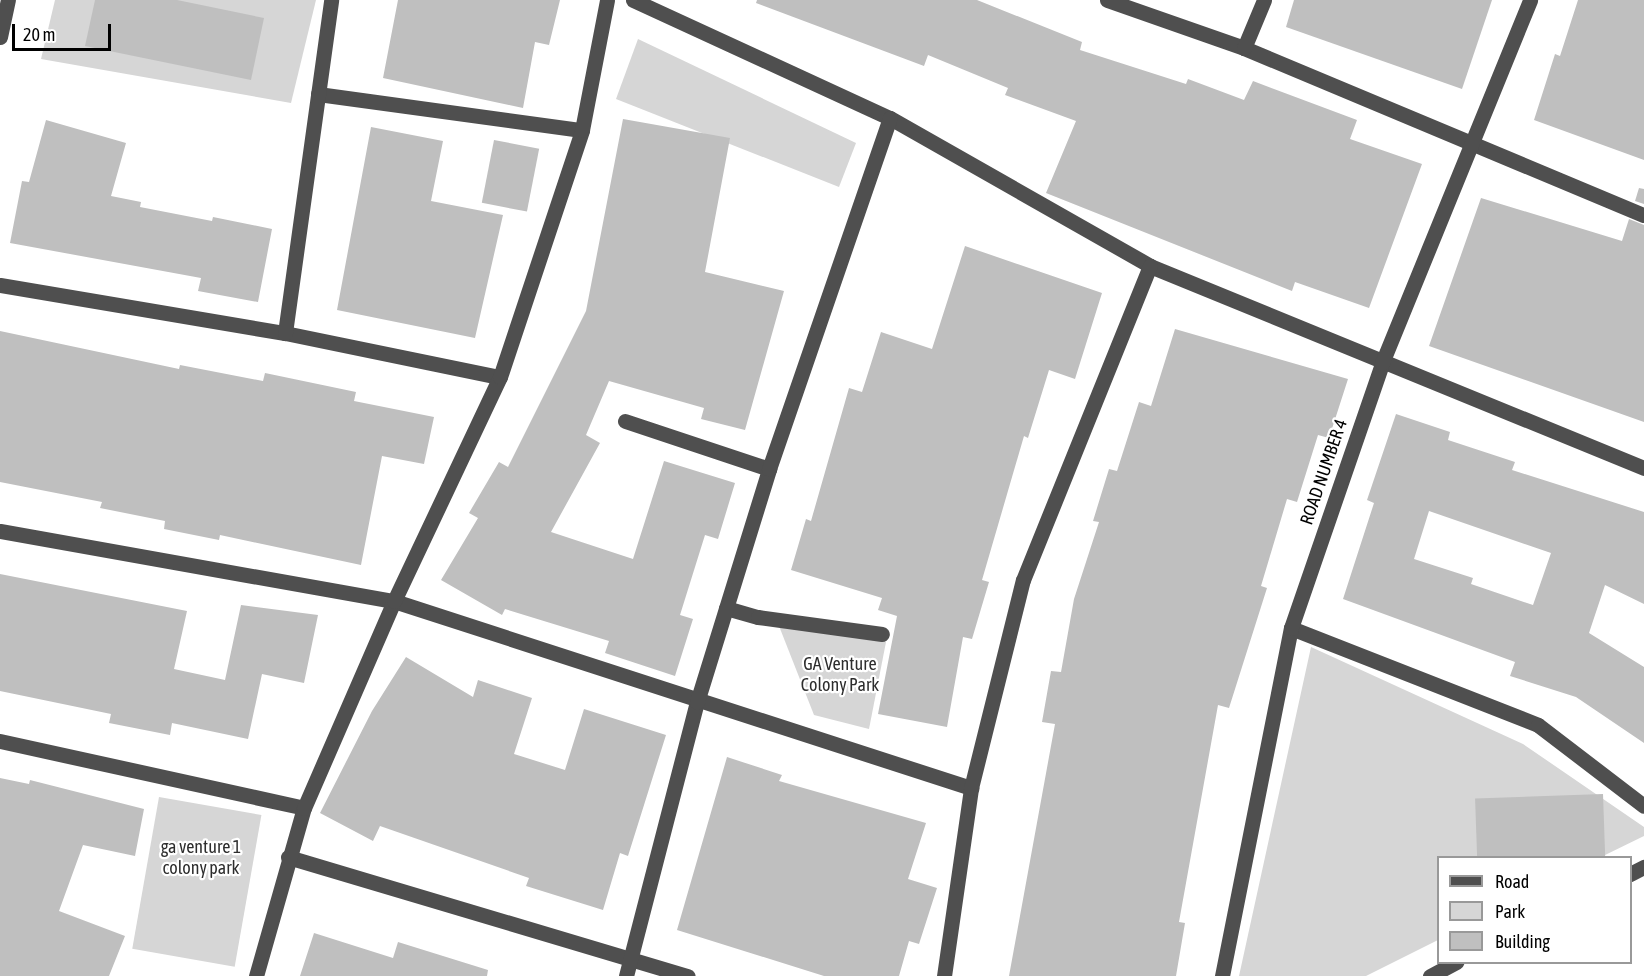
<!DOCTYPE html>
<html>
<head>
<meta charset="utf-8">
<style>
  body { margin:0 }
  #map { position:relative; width:1644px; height:976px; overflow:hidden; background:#fff; font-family:"Asap Condensed",sans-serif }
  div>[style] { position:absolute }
  .green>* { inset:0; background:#d6d6d6; transform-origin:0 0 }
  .building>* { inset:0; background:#bfbfbf; transform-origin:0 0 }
  .minor>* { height:15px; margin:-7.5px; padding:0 7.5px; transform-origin:7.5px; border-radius:7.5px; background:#4f4f4f }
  span { translate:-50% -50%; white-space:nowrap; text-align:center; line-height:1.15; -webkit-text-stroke:4.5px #fff; paint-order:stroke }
  .street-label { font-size:18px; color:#000 }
  .park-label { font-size:18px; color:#2d2d2d }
  .legend { position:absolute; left:1437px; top:856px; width:195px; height:108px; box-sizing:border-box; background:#fff; border:2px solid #999; margin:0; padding:8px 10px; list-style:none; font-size:18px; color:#000 }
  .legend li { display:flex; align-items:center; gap:12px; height:30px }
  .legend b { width:30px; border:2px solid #999 }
  .scale { position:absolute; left:12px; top:24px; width:99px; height:27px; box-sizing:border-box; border:3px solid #000; border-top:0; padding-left:8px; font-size:18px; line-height:21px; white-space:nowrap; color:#000; -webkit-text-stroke:4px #fff; paint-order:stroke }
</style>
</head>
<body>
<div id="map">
  <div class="green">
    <div style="clip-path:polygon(55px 0,316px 0,291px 103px,41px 59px)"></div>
    <div style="clip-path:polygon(638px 39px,856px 143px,839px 187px,616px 99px)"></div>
    <div style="clip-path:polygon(779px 626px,886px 642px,869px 729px,814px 715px)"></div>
    <div style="clip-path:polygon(1311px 647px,1523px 744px,1644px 827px,1644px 836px,1601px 857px,1438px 858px,1438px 940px,1366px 976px,1239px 976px)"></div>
    <div style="left:159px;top:797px;width:104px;height:154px;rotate:10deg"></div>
  </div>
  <div class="building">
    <div style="clip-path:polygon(95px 0,177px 0,264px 18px,251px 80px,85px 46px)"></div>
    <div style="clip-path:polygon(398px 0,560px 0,549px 45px,535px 42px,523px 108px,383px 78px)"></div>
    <div style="clip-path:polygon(757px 0,977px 0,1082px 42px,1080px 50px,1186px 84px,1188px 79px,1244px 100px,1253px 81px,1357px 120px,1350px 139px,1422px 164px,1369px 308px,1295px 282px,1292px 291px,1046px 193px,1076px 121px,1005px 95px,1008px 88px,928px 55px,924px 66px,756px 3px)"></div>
    <div style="clip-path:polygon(1294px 0,1492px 0,1462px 89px,1286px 27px)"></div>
    <div style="clip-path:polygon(1578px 0,1644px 0,1644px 160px,1534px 120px,1555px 54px,1560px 56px)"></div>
    <div style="clip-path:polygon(623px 119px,730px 138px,705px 272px,784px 291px,745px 430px,701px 419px,704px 408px,609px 381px,586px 435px,600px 443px,551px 532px,633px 559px,664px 461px,735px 483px,718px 539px,705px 535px,680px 615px,693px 619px,675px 676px,605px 653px,609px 641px,505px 609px,502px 615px,441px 580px,478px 518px,469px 513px,499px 462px,508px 467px,586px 311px)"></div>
    <div style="clip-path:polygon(46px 120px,126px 143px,111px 196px,141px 202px,140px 207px,212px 221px,213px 217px,272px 229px,258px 302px,198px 291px,201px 278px,10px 243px,22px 181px,29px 182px)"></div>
    <div style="clip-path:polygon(371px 127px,443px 141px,431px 201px,503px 215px,475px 338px,337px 310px)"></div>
    <div style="left:494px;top:140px;width:46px;height:64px;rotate:11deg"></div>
    <div style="clip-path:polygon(1639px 188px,1644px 189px,1644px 204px,1635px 201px)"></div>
    <div style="clip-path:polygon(1481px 198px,1622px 241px,1629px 219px,1644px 225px,1644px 422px,1429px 346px)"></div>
    <div style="clip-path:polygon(965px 246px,1102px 293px,1075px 379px,1049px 370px,1028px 438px,1024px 436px,982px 580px,989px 582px,972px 639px,963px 637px,947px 727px,878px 714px,897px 616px,878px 610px,882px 598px,791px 570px,806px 519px,811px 521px,849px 388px,862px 392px,881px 332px,932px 349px)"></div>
    <div style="clip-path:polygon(1175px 329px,1348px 379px,1329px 438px,1318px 435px,1297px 502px,1287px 499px,1261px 586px,1267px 588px,1229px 708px,1218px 705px,1179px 922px,1185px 923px,1176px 976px,1009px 976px,1055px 724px,1042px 722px,1051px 671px,1061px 672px,1074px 599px,1099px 522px,1093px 521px,1109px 469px,1117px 471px,1139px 402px,1151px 406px)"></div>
    <div style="clip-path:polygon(0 331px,179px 369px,180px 365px,263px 381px,265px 373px,356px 392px,354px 401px,434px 417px,424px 464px,382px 456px,361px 565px,220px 535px,219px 540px,164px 529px,165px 521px,100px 508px,102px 502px,0 482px)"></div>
    <div style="clip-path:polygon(evenodd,1396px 414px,1450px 432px,1448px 440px,1515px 462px,1512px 470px,1644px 512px,1644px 604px,1605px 585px,1589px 633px,1644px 667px,1644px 743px,1576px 697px,1510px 676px,1515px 662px,1343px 599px,1374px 503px,1367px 500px,1396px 414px,1429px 511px,1551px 553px,1533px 605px,1471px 584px,1473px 578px,1414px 559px,1429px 511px)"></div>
    <div style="clip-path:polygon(0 574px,187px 611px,174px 669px,225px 680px,241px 605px,318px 615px,304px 683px,262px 674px,248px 739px,172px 723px,170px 735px,109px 723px,111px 714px,0 691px)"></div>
    <div style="clip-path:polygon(406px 657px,473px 697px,478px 680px,532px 698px,514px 754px,565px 770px,584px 709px,666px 735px,628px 856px,620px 853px,603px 910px,526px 886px,529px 878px,380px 826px,373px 841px,320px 813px,372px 711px)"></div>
    <div style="clip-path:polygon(727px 757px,782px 775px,779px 781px,926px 823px,908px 879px,937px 888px,919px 944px,909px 941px,899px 976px,824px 976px,677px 930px)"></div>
    <div style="clip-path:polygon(0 778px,29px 784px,30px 780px,144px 809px,135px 856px,83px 845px,59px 911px,125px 936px,109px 976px,0 976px)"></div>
    <div style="left:1603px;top:794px;width:64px;height:128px;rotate:88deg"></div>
    <div style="clip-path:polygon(314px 933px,393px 958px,398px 942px,488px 970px,487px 976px,300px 976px)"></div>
  </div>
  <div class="minor">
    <div style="left:633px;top:0;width:283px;rotate:24.7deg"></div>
    <div style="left:890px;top:118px;width:299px;rotate:29.6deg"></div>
    <div style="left:1150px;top:266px;width:534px;rotate:22.24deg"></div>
    <div style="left:1107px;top:0;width:145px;rotate:19.3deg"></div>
    <div style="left:1244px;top:48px;width:433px;rotate:22.7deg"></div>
    <div style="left:0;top:37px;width:38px;rotate:-78deg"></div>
    <div style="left:1244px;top:48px;width:52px;rotate:-67.4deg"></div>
    <div style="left:318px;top:94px;width:266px;rotate:7.8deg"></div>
    <div style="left:0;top:285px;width:289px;rotate:9.6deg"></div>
    <div style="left:285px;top:333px;width:219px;rotate:11.6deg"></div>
    <div style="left:285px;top:333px;width:336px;rotate:-82.1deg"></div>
    <div style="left:625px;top:421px;width:152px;rotate:18.4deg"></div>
    <div style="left:0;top:531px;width:400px;rotate:10.1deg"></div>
    <div style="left:394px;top:601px;width:607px;rotate:17.96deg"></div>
    <div style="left:726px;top:608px;width:33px;rotate:16deg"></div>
    <div style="left:758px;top:617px;width:125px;rotate:7.8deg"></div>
    <div style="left:1291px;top:628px;width:265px;rotate:21.4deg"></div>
    <div style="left:1538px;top:725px;width:133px;rotate:37.4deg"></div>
    <div style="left:0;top:741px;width:311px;rotate:12.4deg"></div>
    <div style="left:288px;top:857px;width:417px;rotate:16.6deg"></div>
    <div style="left:1630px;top:874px;width:16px;rotate:-27deg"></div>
    <div style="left:256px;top:976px;width:175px;rotate:-74.1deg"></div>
    <div style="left:304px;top:808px;width:226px;rotate:-66.5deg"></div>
    <div style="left:394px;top:601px;width:248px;rotate:-64.7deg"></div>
    <div style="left:500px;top:377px;width:260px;rotate:-71.6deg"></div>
    <div style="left:582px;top:130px;width:132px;rotate:-79.1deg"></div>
    <div style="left:626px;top:976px;width:283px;rotate:-75.5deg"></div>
    <div style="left:697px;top:702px;width:244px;rotate:-72.8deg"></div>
    <div style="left:769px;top:469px;width:371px;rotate:-71deg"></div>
    <div style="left:944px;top:976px;width:190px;rotate:-81.8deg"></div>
    <div style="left:971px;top:788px;width:214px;rotate:-76deg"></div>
    <div style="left:1023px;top:580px;width:339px;rotate:-68deg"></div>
    <div style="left:1222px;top:976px;width:355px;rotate:-78.8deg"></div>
    <div style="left:1291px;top:628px;width:280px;rotate:-71deg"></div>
    <div style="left:1382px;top:363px;width:392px;rotate:-67.8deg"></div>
    <div style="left:1430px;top:976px;width:30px;rotate:-28deg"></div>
  </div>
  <div class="street-label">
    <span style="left:1324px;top:472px;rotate:-71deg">ROAD NUMBER 4</span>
  </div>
  <div class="park-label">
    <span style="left:840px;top:675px">GA Venture<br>Colony Park</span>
    <span style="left:201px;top:858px">ga venture 1<br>colony park</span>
  </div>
  <ul class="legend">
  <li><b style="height:8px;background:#4f4f4f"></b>Road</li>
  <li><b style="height:16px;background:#d6d6d6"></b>Park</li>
  <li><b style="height:16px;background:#bfbfbf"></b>Building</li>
  </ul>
  <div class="scale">20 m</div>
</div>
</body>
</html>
